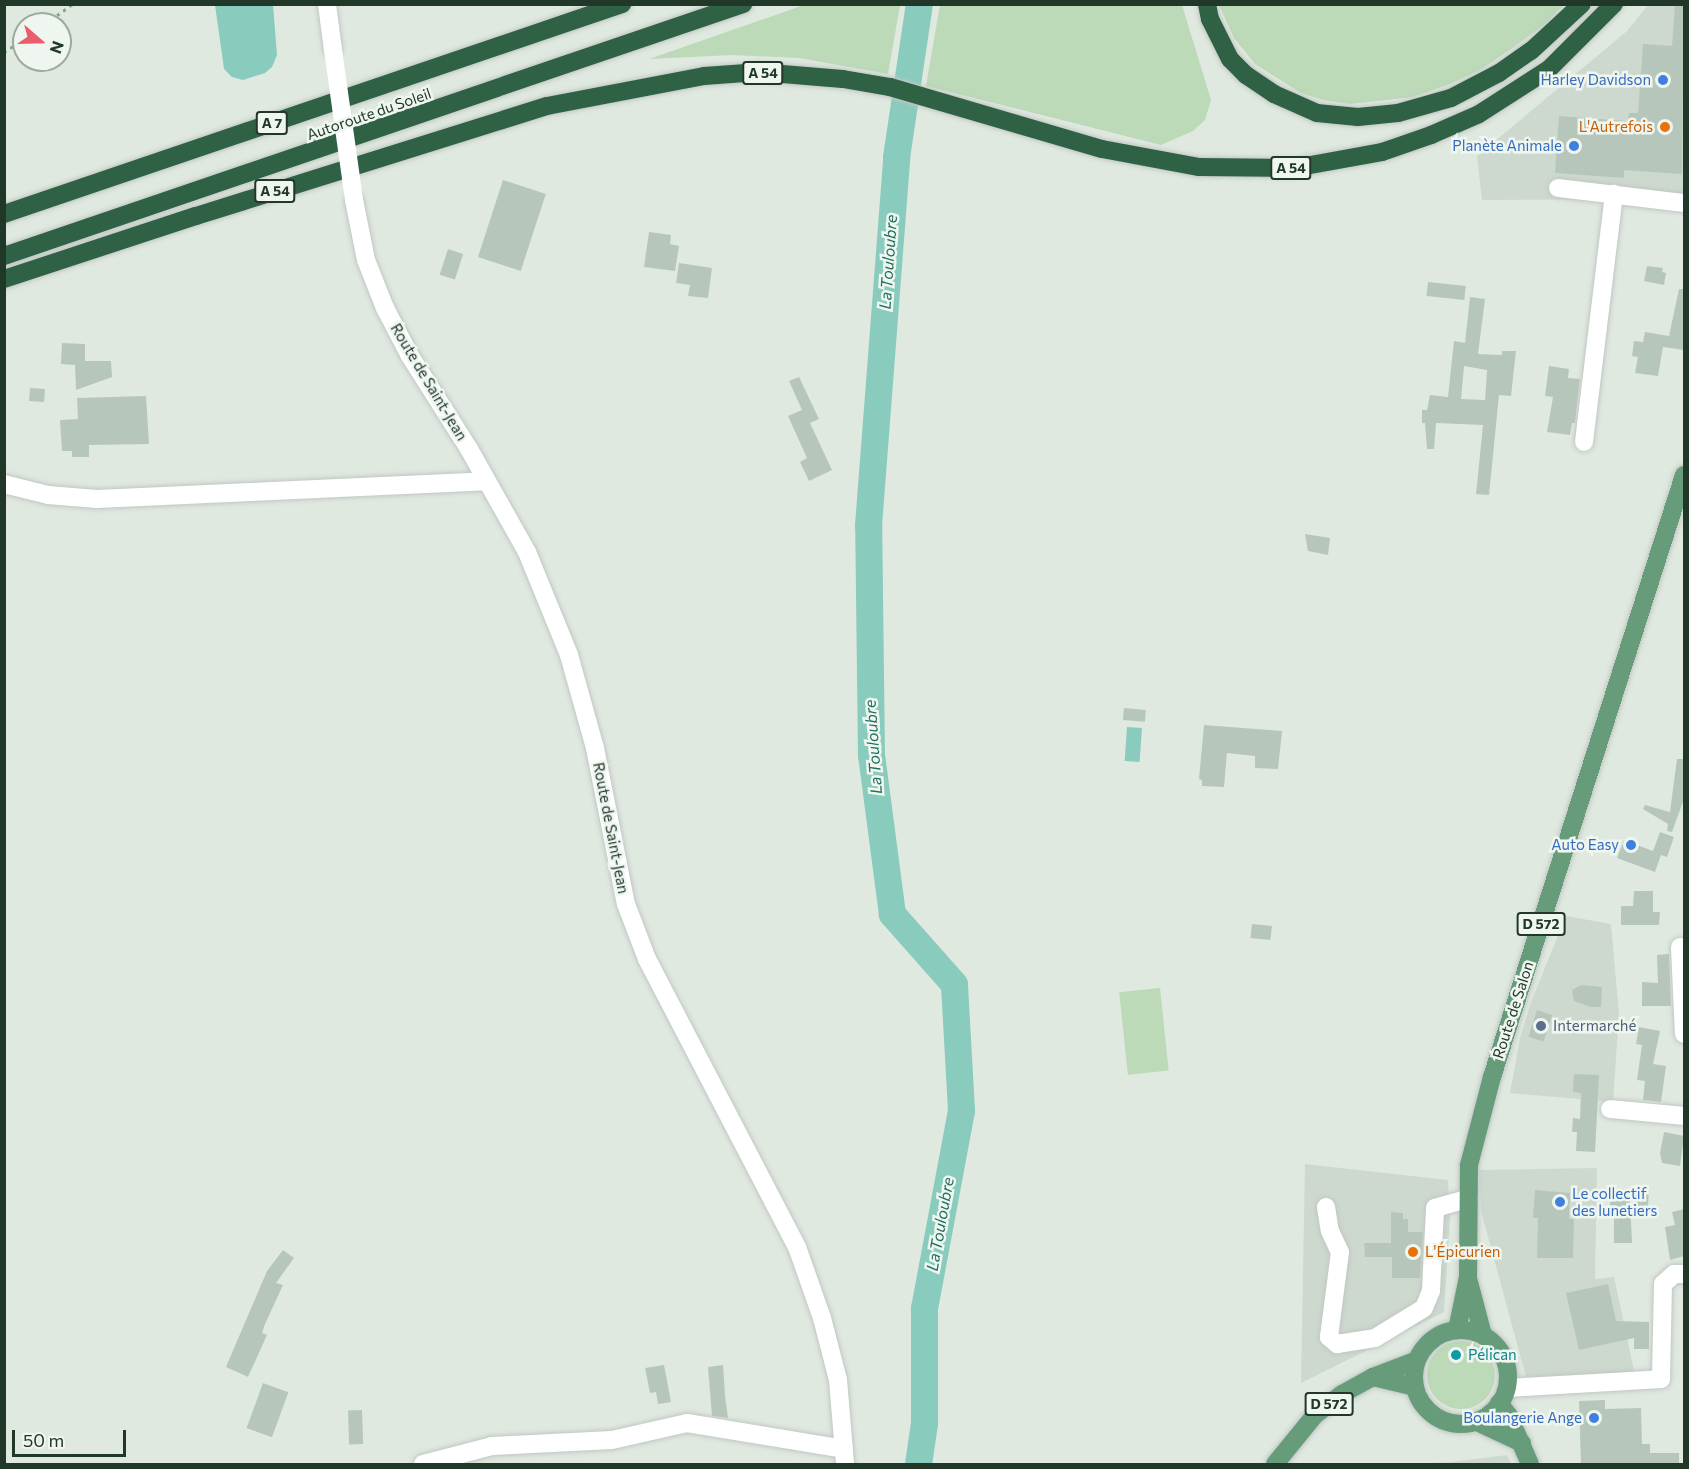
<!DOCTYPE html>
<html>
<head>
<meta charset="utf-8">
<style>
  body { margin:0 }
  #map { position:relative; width:1689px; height:1469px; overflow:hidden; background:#dfe9e0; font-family:Commissioner,sans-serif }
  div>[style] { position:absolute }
  .built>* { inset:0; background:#cdd9cf }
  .green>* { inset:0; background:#bcd9b8; transform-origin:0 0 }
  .round { border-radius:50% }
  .water>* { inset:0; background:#89cbbd; transform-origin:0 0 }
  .river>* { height:27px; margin:-13.5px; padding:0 13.5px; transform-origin:13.5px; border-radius:13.5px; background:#89cbbd }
  .building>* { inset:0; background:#b7c6bb; transform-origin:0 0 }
  .path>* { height:3px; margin-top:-1.5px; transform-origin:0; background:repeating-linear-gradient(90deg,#81ab8e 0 3px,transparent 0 7.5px) }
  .roads { filter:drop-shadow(0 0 2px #c1c7c3) drop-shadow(0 0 2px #c1c7c3) }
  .minor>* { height:18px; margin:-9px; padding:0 9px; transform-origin:9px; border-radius:9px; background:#fff }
  .major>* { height:18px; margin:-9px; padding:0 9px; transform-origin:9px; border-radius:9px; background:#669c7a }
  .major>.ring { margin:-9px; padding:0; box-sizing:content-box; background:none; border:18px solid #669c7a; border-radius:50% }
  .highway>* { height:18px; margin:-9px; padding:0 9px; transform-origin:9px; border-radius:9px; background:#2f6244 }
  .minor-bridge>* { height:18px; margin:-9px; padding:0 9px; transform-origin:9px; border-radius:9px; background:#fff }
  .dots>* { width:16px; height:16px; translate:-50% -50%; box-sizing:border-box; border:3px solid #eff6f0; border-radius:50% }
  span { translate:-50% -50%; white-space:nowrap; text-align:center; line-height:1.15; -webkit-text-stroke:5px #eff6f0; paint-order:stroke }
  .shield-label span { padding:2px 4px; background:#eff6f0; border:2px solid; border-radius:4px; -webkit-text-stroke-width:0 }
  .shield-label { font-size:14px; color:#213829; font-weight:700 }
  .shop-label { font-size:15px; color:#366cbe }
  .right { translate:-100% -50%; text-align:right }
  .left { translate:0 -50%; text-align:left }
  .street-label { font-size:15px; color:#213829 }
  .food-label { font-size:15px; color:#c56008 }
  .service-label { font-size:15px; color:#4e5e75 }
  .culture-label { font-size:15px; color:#0d838f }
  .water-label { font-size:16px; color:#206f5f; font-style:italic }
  .frame { position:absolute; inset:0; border:6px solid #213829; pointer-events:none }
  .north { position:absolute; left:12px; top:12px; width:60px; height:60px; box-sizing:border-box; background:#eff6f0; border:2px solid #9daaa0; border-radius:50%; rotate:110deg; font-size:16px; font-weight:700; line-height:24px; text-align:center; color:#213829 }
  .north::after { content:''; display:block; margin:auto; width:21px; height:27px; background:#e95d6f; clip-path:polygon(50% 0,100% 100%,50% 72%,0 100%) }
  .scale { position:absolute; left:12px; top:1430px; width:114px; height:27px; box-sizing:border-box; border:3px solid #213829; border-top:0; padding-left:8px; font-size:18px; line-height:21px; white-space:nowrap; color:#213829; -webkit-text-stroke:4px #eff6f0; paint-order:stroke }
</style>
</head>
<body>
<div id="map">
  <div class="built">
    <div style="clip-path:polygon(1648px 5px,1684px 5px,1684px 199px,1482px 200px,1477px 156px,1627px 31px)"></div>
    <div style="clip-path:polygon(1566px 916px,1611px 924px,1619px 1014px,1613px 1102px,1510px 1093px,1520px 1038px,1531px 1002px)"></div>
    <div style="clip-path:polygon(1305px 1164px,1448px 1180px,1450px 1218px,1444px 1312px,1301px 1383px)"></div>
    <div style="clip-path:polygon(1597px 1168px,1595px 1279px,1614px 1277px,1635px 1375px,1526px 1377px,1481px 1211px,1479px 1170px)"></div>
    <div style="clip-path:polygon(1507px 1455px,1511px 1464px,1419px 1464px,1451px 1462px)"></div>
  </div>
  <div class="green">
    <div style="clip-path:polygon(804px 5px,900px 5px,888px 74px,799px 58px,732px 55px,649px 59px)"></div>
    <div style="clip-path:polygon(940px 5px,1182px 5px,1211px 100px,1205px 120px,1193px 131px,1161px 145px,926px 86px)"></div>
    <div style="clip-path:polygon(1219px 5px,1219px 4px,1563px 5px,1545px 24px,1514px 47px,1480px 70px,1450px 84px,1413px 97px,1350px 104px,1323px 100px,1301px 93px,1255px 64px,1234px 38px)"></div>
    <div style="left:1160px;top:988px;width:83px;height:41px;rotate:84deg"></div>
    <div class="round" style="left:1427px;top:1341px;width:68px;height:68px"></div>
  </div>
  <div class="water">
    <div style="clip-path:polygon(215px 5px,273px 5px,277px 55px,272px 67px,265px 73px,243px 80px,232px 77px,224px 69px)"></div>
    <div style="left:1127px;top:727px;width:15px;height:34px;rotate:4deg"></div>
  </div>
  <div class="river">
    <div style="left:918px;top:1464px;width:41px;rotate:-81.7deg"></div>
    <div style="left:924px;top:1423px;width:115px;rotate:-90deg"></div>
    <div style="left:924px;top:1308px;width:201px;rotate:-79.4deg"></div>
    <div style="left:961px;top:1110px;width:126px;rotate:-93.2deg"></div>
    <div style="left:954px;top:984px;width:94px;rotate:-131.5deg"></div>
    <div style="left:892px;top:914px;width:160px;rotate:-97.5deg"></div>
    <div style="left:871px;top:755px;width:230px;rotate:-90.7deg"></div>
    <div style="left:868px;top:525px;width:369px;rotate:-85.6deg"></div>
    <div style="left:896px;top:157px;width:155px;rotate:-81.5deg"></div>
  </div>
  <div class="building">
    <div style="clip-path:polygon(1675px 4px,1684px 4px,1682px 174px,1624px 170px,1624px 178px,1555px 173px,1559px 116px,1628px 121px,1629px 113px,1638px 113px,1643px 44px,1672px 46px)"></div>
    <div style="left:503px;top:180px;width:45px;height:81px;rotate:18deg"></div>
    <div style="clip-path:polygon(649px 232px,671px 235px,670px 244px,679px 246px,675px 271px,644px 267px)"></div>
    <div style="left:448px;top:249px;width:16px;height:27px;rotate:18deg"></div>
    <div style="clip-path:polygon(679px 263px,712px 268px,708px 298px,688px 296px,690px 285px,676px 283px)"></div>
    <div style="clip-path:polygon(1647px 266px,1663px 268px,1662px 272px,1666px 273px,1664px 285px,1644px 281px)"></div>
    <div style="left:1428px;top:282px;width:38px;height:14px;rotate:6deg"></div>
    <div style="clip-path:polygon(1679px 289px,1684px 289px,1684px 350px,1663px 347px,1658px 376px,1635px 373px,1638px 357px,1632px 356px,1634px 341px,1643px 342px,1645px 332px,1669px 336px)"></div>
    <div style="clip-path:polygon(evenodd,1470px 297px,1485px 299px,1478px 354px,1502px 355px,1502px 351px,1516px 351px,1511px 396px,1499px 395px,1489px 495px,1476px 494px,1483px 425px,1436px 423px,1434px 449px,1427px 449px,1425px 423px,1422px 423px,1422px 410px,1427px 410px,1430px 395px,1448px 397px,1454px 341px,1465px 343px,1470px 297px,1464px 366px,1487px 370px,1485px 400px,1461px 399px,1464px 366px)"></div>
    <div style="clip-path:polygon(62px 343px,85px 344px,85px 361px,111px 361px,112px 377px,76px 390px,75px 365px,61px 364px)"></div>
    <div style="clip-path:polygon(1549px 366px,1569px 369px,1568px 378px,1580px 379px,1575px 423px,1572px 423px,1570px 435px,1547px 432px,1553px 397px,1545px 396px)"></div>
    <div style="clip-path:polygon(799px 377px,819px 419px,810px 423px,832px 470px,809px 481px,800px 462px,807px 458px,788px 416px,802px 410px,789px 381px)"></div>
    <div style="left:30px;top:388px;width:15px;height:13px;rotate:4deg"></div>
    <div style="clip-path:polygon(146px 396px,149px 444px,89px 445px,89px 457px,72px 457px,72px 451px,62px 451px,60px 420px,78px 419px,77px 398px)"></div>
    <div style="clip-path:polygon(1305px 534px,1330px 538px,1328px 555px,1308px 551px)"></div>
    <div style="left:1124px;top:708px;width:22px;height:12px;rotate:5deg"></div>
    <div style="clip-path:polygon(1204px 725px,1282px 731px,1278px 769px,1255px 768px,1255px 756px,1227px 753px,1224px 787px,1202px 786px,1202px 780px,1199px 779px)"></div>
    <div style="clip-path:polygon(1677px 759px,1684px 759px,1684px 799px,1672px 832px,1667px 831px,1668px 824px,1643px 809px,1645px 805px,1670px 812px)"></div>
    <div style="clip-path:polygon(1660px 832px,1674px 837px,1667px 857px,1661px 855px,1655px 872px,1617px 858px,1624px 840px,1653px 851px)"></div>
    <div style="clip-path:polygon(1634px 891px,1653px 891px,1653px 912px,1660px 912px,1659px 925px,1621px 925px,1621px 906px,1633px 906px)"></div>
    <div style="left:1252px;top:924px;width:20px;height:14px;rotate:6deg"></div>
    <div style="clip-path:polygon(1669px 954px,1671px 1006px,1642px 1006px,1642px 982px,1658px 983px,1657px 955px)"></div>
    <div style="clip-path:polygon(1581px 985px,1602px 987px,1601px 1007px,1591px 1007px,1574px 1001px,1572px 990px)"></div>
    <div style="left:1537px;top:1010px;width:16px;height:28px;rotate:18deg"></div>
    <div style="clip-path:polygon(1639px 1027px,1660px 1031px,1653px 1064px,1666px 1066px,1661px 1102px,1643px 1100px,1645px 1081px,1637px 1080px,1642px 1045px,1636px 1044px)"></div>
    <div style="clip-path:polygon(1574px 1074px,1599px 1075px,1595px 1152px,1576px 1151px,1577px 1132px,1572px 1132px,1573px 1118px,1580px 1119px,1581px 1093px,1573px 1092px)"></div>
    <div style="clip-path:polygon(1664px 1132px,1684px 1136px,1680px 1166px,1662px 1163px,1660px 1153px)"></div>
    <div style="clip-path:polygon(1635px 1188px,1649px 1188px,1648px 1207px,1636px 1207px)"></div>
    <div style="clip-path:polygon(1535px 1190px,1570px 1193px,1569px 1219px,1574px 1219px,1573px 1258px,1537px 1258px,1538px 1218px,1533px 1218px)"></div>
    <div style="clip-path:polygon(1610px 1197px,1630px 1197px,1632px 1243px,1614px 1243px,1614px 1217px,1610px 1217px)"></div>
    <div style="clip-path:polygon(1684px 1209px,1684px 1256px,1670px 1260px,1665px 1227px,1675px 1225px,1672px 1212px)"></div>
    <div style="clip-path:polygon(1391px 1212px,1403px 1213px,1403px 1219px,1408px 1219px,1408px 1232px,1423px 1232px,1420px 1278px,1392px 1278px,1392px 1257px,1365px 1257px,1364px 1243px,1391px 1243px)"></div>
    <div style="clip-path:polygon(283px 1250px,294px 1258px,276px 1283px,283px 1285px,265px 1324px,262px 1333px,267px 1335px,248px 1377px,226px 1367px,267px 1271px)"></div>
    <div style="clip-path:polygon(1608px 1284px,1616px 1321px,1649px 1322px,1649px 1349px,1634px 1349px,1634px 1338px,1579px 1350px,1566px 1293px)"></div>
    <div style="clip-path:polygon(664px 1365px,671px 1402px,658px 1404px,656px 1392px,650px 1393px,645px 1368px)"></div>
    <div style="clip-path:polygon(723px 1365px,725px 1396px,728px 1418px,712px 1416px,708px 1367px)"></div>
    <div style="left:263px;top:1383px;width:27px;height:48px;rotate:20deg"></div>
    <div style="clip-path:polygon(1605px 1400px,1605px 1409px,1641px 1408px,1642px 1444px,1650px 1444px,1650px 1453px,1679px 1453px,1679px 1464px,1581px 1464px,1579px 1401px)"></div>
    <div style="left:362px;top:1410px;width:34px;height:14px;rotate:88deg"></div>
  </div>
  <div class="path">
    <div style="left:45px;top:24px;width:34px;rotate:-36deg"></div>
    <div style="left:4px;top:52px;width:24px;rotate:-33deg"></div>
  </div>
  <div class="roads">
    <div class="minor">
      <div style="left:327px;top:4px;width:46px;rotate:82.6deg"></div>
      <div style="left:1558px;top:188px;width:127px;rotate:6.8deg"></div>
      <div style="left:354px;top:200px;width:61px;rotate:78.7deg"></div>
      <div style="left:366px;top:260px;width:52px;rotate:68.4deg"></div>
      <div style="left:385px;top:308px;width:54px;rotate:62.5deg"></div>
      <div style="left:410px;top:356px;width:110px;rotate:57.6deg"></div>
      <div style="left:469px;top:449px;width:118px;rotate:60.6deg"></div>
      <div style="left:527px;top:552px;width:111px;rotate:67.8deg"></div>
      <div style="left:569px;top:655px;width:97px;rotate:74.4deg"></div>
      <div style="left:595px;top:748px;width:159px;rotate:78.8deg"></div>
      <div style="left:626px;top:904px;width:59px;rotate:69.1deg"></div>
      <div style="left:647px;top:959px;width:325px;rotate:62.5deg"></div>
      <div style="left:797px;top:1247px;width:75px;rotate:70.6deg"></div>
      <div style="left:822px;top:1318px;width:64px;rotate:75.5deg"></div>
      <div style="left:838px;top:1380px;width:84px;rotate:85.2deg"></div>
      <div style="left:1584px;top:442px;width:250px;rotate:-83.1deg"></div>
      <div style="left:4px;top:484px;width:45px;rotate:14deg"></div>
      <div style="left:48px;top:495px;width:49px;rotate:4.7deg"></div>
      <div style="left:97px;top:499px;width:390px;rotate:-2.6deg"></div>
      <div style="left:1680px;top:947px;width:87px;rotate:87.4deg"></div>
      <div style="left:1610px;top:1109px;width:74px;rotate:5.4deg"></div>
      <div style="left:1326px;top:1207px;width:24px;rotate:81deg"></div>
      <div style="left:1330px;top:1231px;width:23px;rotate:65deg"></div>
      <div style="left:1340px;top:1252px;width:86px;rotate:97.4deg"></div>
      <div style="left:1329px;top:1337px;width:11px;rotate:41deg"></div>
      <div style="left:1337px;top:1344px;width:38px;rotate:-9deg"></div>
      <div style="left:1375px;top:1338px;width:57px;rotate:-31.5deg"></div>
      <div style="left:1424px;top:1308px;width:18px;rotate:-68deg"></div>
      <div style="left:1431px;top:1291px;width:83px;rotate:-87.2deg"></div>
      <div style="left:1435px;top:1208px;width:35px;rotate:-16deg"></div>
      <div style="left:1507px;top:1388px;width:154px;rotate:-3.3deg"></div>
      <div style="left:1661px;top:1379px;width:95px;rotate:-88.8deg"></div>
      <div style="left:1663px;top:1284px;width:15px;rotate:-42deg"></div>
      <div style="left:1674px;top:1274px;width:10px"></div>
      <div style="left:423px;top:1464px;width:71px;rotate:-14.6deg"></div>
      <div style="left:492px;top:1446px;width:120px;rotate:-2.9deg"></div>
      <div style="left:612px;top:1440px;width:77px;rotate:-12.8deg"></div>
      <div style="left:687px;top:1423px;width:159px;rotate:9.4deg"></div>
    </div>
    <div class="major">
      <div style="left:1469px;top:1282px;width:55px;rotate:75.2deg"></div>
      <div style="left:1457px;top:1330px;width:54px;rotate:-78.3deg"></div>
      <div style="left:1468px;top:1277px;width:112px;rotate:-89.5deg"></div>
      <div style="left:1469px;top:1165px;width:91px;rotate:-75.4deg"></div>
      <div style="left:1492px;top:1077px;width:632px;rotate:-72.31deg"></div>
      <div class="ring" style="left:1414px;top:1330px;width:76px;height:76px"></div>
      <div style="left:1373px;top:1377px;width:43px;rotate:13.4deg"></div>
      <div style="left:1499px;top:1403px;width:16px;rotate:52deg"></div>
      <div style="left:1509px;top:1416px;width:52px;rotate:66.4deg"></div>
      <div style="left:1475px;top:1421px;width:52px;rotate:25.1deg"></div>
      <div style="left:1275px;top:1464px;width:63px;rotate:-50.8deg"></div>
      <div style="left:1315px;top:1415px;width:34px;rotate:-38deg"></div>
      <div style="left:1342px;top:1394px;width:35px;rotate:-29deg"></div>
      <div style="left:1373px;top:1377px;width:47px;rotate:-21.1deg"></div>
    </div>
    <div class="highway">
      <div style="left:1207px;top:4px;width:15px;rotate:79deg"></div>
      <div style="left:1210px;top:19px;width:45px;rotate:63.4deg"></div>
      <div style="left:1230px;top:59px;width:23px;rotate:45deg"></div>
      <div style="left:1246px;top:75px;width:34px;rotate:34deg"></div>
      <div style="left:1274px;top:94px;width:47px;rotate:23.8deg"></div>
      <div style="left:1317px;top:113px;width:41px;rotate:5.6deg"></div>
      <div style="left:1358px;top:117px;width:40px;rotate:-5.7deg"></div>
      <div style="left:1398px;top:113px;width:55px;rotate:-15.8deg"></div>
      <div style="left:1451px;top:98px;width:54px;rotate:-27.5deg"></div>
      <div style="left:1499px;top:73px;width:39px;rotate:-35deg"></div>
      <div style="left:1531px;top:51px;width:69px;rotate:-42.7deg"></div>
      <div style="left:4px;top:214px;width:653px;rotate:-18.77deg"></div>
      <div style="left:4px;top:256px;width:781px;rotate:-18.83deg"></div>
      <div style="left:4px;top:279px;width:202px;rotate:-18.2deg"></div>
      <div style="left:196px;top:216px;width:368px;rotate:-17.4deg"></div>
      <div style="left:547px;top:106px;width:160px;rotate:-10.8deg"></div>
      <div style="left:704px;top:76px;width:54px;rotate:-4.2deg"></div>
      <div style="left:758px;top:72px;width:85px;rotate:4.7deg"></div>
      <div style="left:843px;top:79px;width:48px;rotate:9.7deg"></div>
      <div style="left:890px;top:87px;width:221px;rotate:16.3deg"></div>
      <div style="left:1102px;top:149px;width:99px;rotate:10.5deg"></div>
      <div style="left:1199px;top:167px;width:95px;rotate:0.6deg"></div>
      <div style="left:1294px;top:168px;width:89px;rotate:-10.3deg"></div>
      <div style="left:1382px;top:152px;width:52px;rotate:-19.1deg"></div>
      <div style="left:1431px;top:135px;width:52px;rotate:-23.6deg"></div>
      <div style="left:1479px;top:114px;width:83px;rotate:-32.7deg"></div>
      <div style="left:1549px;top:69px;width:92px;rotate:-45deg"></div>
    </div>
  </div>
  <div class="minor-bridge">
    <div style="left:333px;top:50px;width:151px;rotate:82deg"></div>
  </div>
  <div class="dots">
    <div style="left:1663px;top:80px;background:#3f7fe0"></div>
    <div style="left:1665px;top:127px;background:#e8710a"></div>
    <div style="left:1574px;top:146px;background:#3f7fe0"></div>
    <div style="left:1631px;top:845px;background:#3f7fe0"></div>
    <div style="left:1541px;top:1026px;background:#5c6f8a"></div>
    <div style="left:1560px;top:1202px;background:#3f7fe0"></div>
    <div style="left:1413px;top:1252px;background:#e8710a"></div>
    <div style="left:1456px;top:1355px;background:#0f9aa8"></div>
    <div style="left:1594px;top:1418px;background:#3f7fe0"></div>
  </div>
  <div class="shield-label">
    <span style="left:763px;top:73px">A 54</span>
    <span style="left:272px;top:123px">A 7</span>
    <span style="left:1291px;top:168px">A 54</span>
    <span style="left:275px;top:191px">A 54</span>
    <span style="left:1541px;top:924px">D 572</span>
    <span style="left:1329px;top:1404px">D 572</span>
  </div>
  <div class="shop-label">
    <span class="right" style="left:1651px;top:80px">Harley Davidson</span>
    <span class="right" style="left:1562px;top:146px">Planète Animale</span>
    <span class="right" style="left:1619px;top:845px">Auto Easy</span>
    <span class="left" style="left:1572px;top:1202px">Le collectif<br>des lunetiers</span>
    <span class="right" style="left:1582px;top:1418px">Boulangerie Ange</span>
  </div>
  <div class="street-label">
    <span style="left:369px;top:114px;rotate:-19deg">Autoroute du Soleil</span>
    <span style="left:429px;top:382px;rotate:59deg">Route de Saint-Jean</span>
    <span style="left:611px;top:828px;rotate:79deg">Route de Saint-Jean</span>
    <span style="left:1513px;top:1010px;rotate:-72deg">Route de Salon</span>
  </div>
  <div class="food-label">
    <span class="right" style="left:1653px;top:127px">L'Autrefois</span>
    <span class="left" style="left:1425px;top:1252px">L'Épicurien</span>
  </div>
  <div class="service-label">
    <span class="left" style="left:1553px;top:1026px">Intermarché</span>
  </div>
  <div class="culture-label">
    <span class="left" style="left:1468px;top:1355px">Pélican</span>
  </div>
  <div class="water-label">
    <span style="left:888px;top:262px;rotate:-86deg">La Touloubre</span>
    <span style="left:873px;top:747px;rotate:-94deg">La Touloubre</span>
    <span style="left:940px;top:1224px;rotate:-80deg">La Touloubre</span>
  </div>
  <div class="frame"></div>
  <div class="north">N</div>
  <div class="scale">50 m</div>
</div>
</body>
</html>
